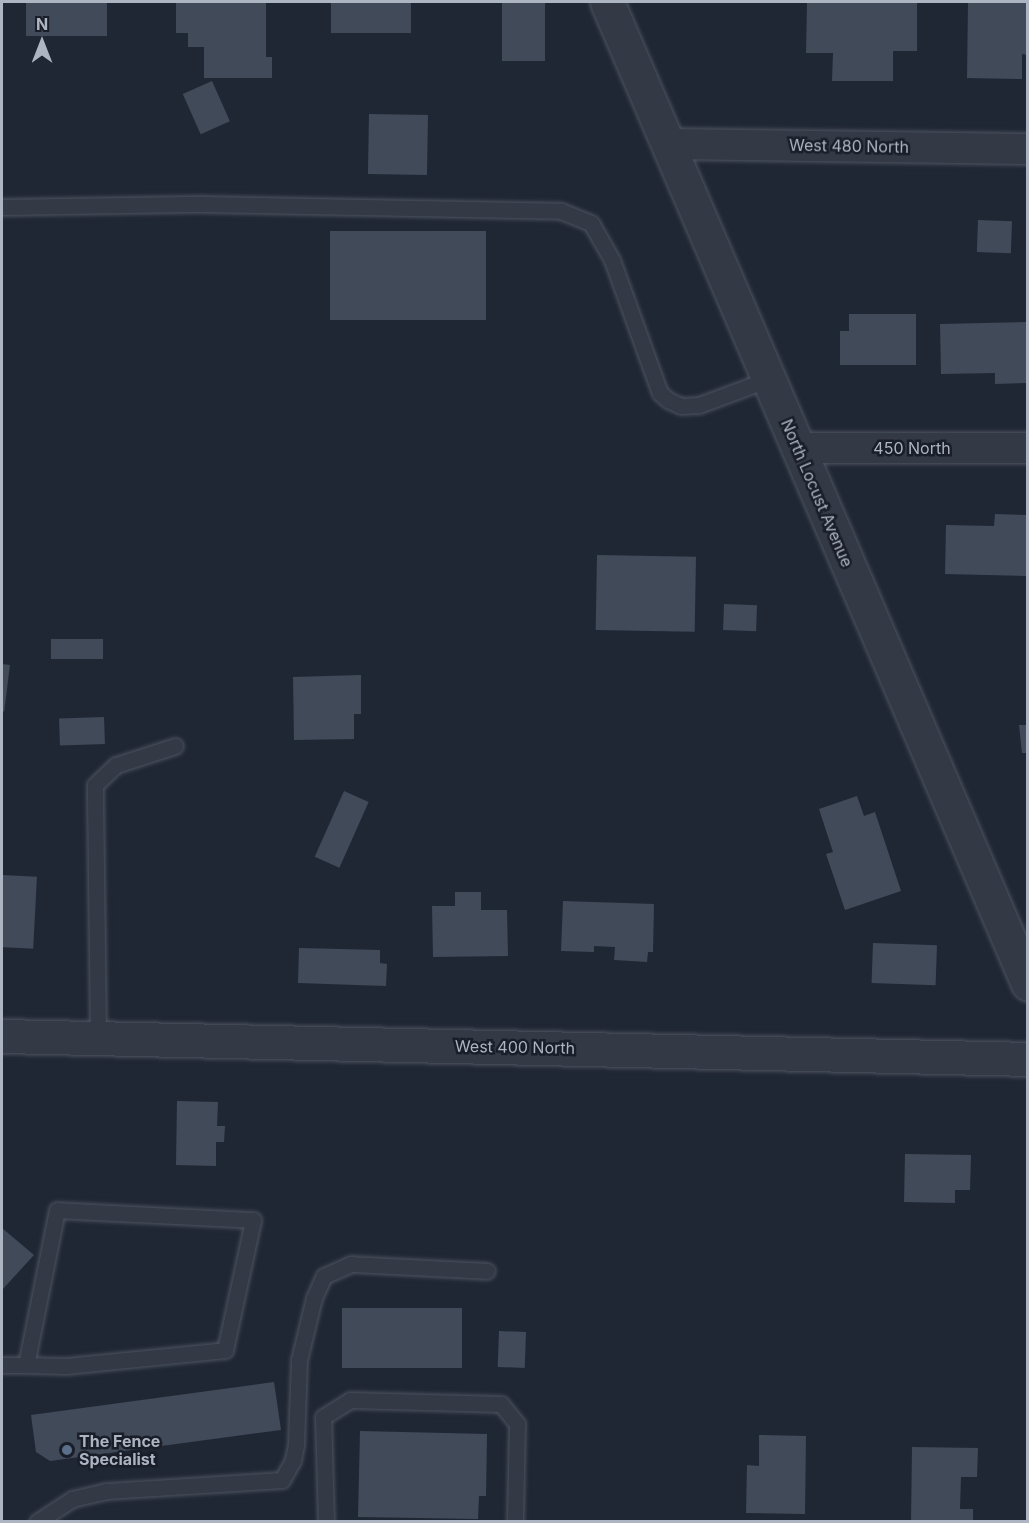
<!DOCTYPE html>
<html>
<head>
<meta charset="utf-8">
<style>
  body { margin:0 }
  #map { position:relative; width:1029px; height:1523px; overflow:hidden; background:#202734; font-family:Inter,sans-serif }
  div>[style] { position:absolute }
  .building>* { inset:0; background:#414a59; transform-origin:0 0 }
  .roads { filter:drop-shadow(0 0 2px #4d5460) drop-shadow(0 0 2px #4d5460) }
  .service>* { height:15px; margin:-7.5px; padding:0 7.5px; transform-origin:7.5px; border-radius:7.5px; background:#333945 }
  .minor>* { height:30px; margin:-15px; padding:0 15px; transform-origin:15px; border-radius:15px; background:#333945 }
  .tertiary>* { height:33px; margin:-16.5px; padding:0 16.5px; transform-origin:16.5px; border-radius:16.5px; background:#333945 }
  .dots>* { width:16px; height:16px; translate:-50% -50%; box-sizing:border-box; border:3px solid #191e29; border-radius:50% }
  span { translate:-50% -50%; white-space:nowrap; text-align:center; line-height:1.15; -webkit-text-stroke:5px #191e29; paint-order:stroke }
  .street-label { font-size:16px; color:#adb4c2 }
  .poi-label { font-size:16px; color:#adb4c2; font-weight:700 }
  .left { translate:0 -50%; text-align:left }
  .frame { position:absolute; inset:0; border:3px solid #adb4c2; pointer-events:none }
  .north { position:absolute; left:12px; top:12px; width:60px; height:60px; -webkit-text-stroke:4px #191e29; paint-order:stroke; rotate:0deg; font-size:16px; font-weight:700; line-height:24px; text-align:center; color:#adb4c2 }
  .north::after { content:''; display:block; margin:auto; width:21px; height:27px; background:#adb4c2; clip-path:polygon(50% 0,100% 100%,50% 72%,0 100%) }
</style>
</head>
<body>
<div id="map">
  <div class="building">
    <div style="left:26px;top:2px;width:81px;height:34px"></div>
    <div style="clip-path:polygon(176px 2px,266px 2px,266px 57px,272px 57px,272px 78px,204px 78px,204px 47px,188px 47px,188px 33px,176px 33px)"></div>
    <div style="left:331px;top:2px;width:80px;height:31px"></div>
    <div style="left:502px;top:2px;width:43px;height:59px"></div>
    <div style="clip-path:polygon(807px 2px,917px 2px,917px 51px,893px 51px,893px 81px,832px 81px,833px 53px,806px 53px)"></div>
    <div style="clip-path:polygon(968px 2px,1028px 2px,1028px 55px,1022px 54px,1022px 79px,967px 78px)"></div>
    <div style="left:212px;top:81px;width:44px;height:32px;rotate:66deg"></div>
    <div style="left:369px;top:114px;width:59px;height:60px;rotate:1deg"></div>
    <div style="left:978px;top:220px;width:34px;height:32px;rotate:2deg"></div>
    <div style="left:330px;top:231px;width:156px;height:89px"></div>
    <div style="clip-path:polygon(849px 314px,916px 314px,916px 365px,840px 365px,840px 331px,849px 331px)"></div>
    <div style="clip-path:polygon(1028px 322px,1028px 383px,995px 384px,995px 373px,941px 374px,940px 324px)"></div>
    <div style="clip-path:polygon(995px 514px,1028px 515px,1026px 576px,945px 574px,946px 525px,994px 526px)"></div>
    <div style="left:597px;top:555px;width:99px;height:75px;rotate:1deg"></div>
    <div style="left:724px;top:604px;width:33px;height:26px;rotate:2deg"></div>
    <div style="left:103px;top:639px;width:20px;height:52px;rotate:90deg"></div>
    <div style="left:2px;top:664px;width:8px;height:47px;rotate:7deg"></div>
    <div style="clip-path:polygon(361px 675px,361px 714px,354px 714px,354px 739px,294px 740px,293px 677px)"></div>
    <div style="left:104px;top:717px;width:27px;height:45px;rotate:88deg"></div>
    <div style="clip-path:polygon(1019px 725px,1028px 725px,1028px 753px,1022px 753px)"></div>
    <div style="left:344px;top:791px;width:27px;height:72px;rotate:24deg"></div>
    <div style="clip-path:polygon(857px 796px,864px 816px,875px 812px,901px 891px,845px 910px,826px 854px,833px 852px,819px 809px)"></div>
    <div style="left:2px;top:875px;width:35px;height:72px;rotate:3deg"></div>
    <div style="clip-path:polygon(455px 892px,481px 892px,481px 910px,507px 910px,508px 956px,433px 957px,432px 906px,455px 906px)"></div>
    <div style="clip-path:polygon(563px 901px,654px 904px,653px 952px,648px 952px,647px 962px,614px 960px,615px 947px,594px 946px,594px 952px,561px 951px)"></div>
    <div style="left:873px;top:943px;width:64px;height:40px;rotate:2deg"></div>
    <div style="clip-path:polygon(299px 948px,380px 950px,380px 963px,387px 964px,386px 986px,298px 983px)"></div>
    <div style="clip-path:polygon(177px 1101px,218px 1102px,217px 1126px,225px 1126px,224px 1142px,216px 1142px,216px 1166px,176px 1165px)"></div>
    <div style="clip-path:polygon(905px 1154px,971px 1155px,970px 1190px,955px 1190px,955px 1203px,904px 1202px)"></div>
    <div style="clip-path:polygon(2px 1228px,34px 1255px,2px 1290px)"></div>
    <div style="left:462px;top:1308px;width:60px;height:120px;rotate:90deg"></div>
    <div style="left:499px;top:1331px;width:27px;height:36px;rotate:2deg"></div>
    <div style="clip-path:polygon(274px 1382px,281px 1430px,50px 1461px,36px 1452px,31px 1415px)"></div>
    <div style="clip-path:polygon(360px 1431px,487px 1434px,486px 1496px,479px 1496px,478px 1519px,358px 1517px)"></div>
    <div style="clip-path:polygon(759px 1435px,806px 1436px,805px 1514px,746px 1513px,747px 1465px,759px 1466px)"></div>
    <div style="clip-path:polygon(912px 1447px,978px 1448px,977px 1477px,961px 1477px,960px 1509px,973px 1509px,973px 1522px,911px 1522px)"></div>
  </div>
  <div class="roads">
    <div class="service">
      <div style="left:2px;top:207px;width:202px;rotate:-0.9deg"></div>
      <div style="left:204px;top:204px;width:357px;rotate:1.1deg"></div>
      <div style="left:561px;top:211px;width:32px;rotate:22deg"></div>
      <div style="left:591px;top:223px;width:43px;rotate:60.4deg"></div>
      <div style="left:612px;top:260px;width:141px;rotate:70.2deg"></div>
      <div style="left:660px;top:393px;width:11px;rotate:41deg"></div>
      <div style="left:668px;top:400px;width:14px;rotate:25deg"></div>
      <div style="left:681px;top:406px;width:18px;rotate:-3deg"></div>
      <div style="left:699px;top:405px;width:75px;rotate:-20.4deg"></div>
      <div style="left:98px;top:1037px;width:252px;rotate:-90.7deg"></div>
      <div style="left:95px;top:785px;width:29px;rotate:-44deg"></div>
      <div style="left:116px;top:765px;width:62px;rotate:-17.9deg"></div>
      <div style="left:2px;top:1365px;width:24px"></div>
      <div style="left:26px;top:1365px;width:40px;rotate:1.4deg"></div>
      <div style="left:66px;top:1366px;width:160px;rotate:-5.7deg"></div>
      <div style="left:225px;top:1350px;width:133px;rotate:-77.8deg"></div>
      <div style="left:253px;top:1220px;width:196px;rotate:-177.1deg"></div>
      <div style="left:57px;top:1210px;width:158px;rotate:101.3deg"></div>
      <div style="left:37px;top:1522px;width:42px;rotate:-33.3deg"></div>
      <div style="left:72px;top:1499px;width:36px;rotate:-13deg"></div>
      <div style="left:107px;top:1491px;width:175px;rotate:-3.6deg"></div>
      <div style="left:282px;top:1480px;width:23px;rotate:-61deg"></div>
      <div style="left:293px;top:1460px;width:15px;rotate:-79deg"></div>
      <div style="left:296px;top:1445px;width:85px;rotate:-88deg"></div>
      <div style="left:299px;top:1360px;width:64px;rotate:-76.4deg"></div>
      <div style="left:314px;top:1298px;width:24px;rotate:-66deg"></div>
      <div style="left:324px;top:1276px;width:30px;rotate:-24deg"></div>
      <div style="left:351px;top:1264px;width:136px;rotate:2.9deg"></div>
      <div style="left:326px;top:1522px;width:105px;rotate:-91.6deg"></div>
      <div style="left:323px;top:1417px;width:32px;rotate:-32deg"></div>
      <div style="left:350px;top:1400px;width:151px;rotate:1.5deg"></div>
      <div style="left:501px;top:1404px;width:26px;rotate:51deg"></div>
      <div style="left:517px;top:1424px;width:98px;rotate:91.2deg"></div>
    </div>
    <div class="minor">
      <div style="left:671px;top:144px;width:357px;rotate:0.8deg"></div>
      <div style="left:797px;top:448px;width:231px"></div>
    </div>
    <div class="tertiary">
      <div style="left:607px;top:2px;width:1068px;rotate:66.79deg"></div>
      <div style="left:2px;top:1036px;width:1026px;rotate:1.28deg"></div>
    </div>
  </div>
  <div class="dots">
    <div style="left:67px;top:1450px;background:#5c6f8a"></div>
  </div>
  <div class="street-label">
    <span style="left:849px;top:146px;rotate:1deg">West 480 North</span>
    <span style="left:912px;top:448px">450 North</span>
    <span style="left:817px;top:493px;rotate:67deg">North Locust Avenue</span>
    <span style="left:515px;top:1047px;rotate:1deg">West 400 North</span>
  </div>
  <div class="poi-label">
    <span class="left" style="left:79px;top:1450px">The Fence<br>Specialist</span>
  </div>
  <div class="frame"></div>
  <div class="north">N</div>
</div>
</body>
</html>
